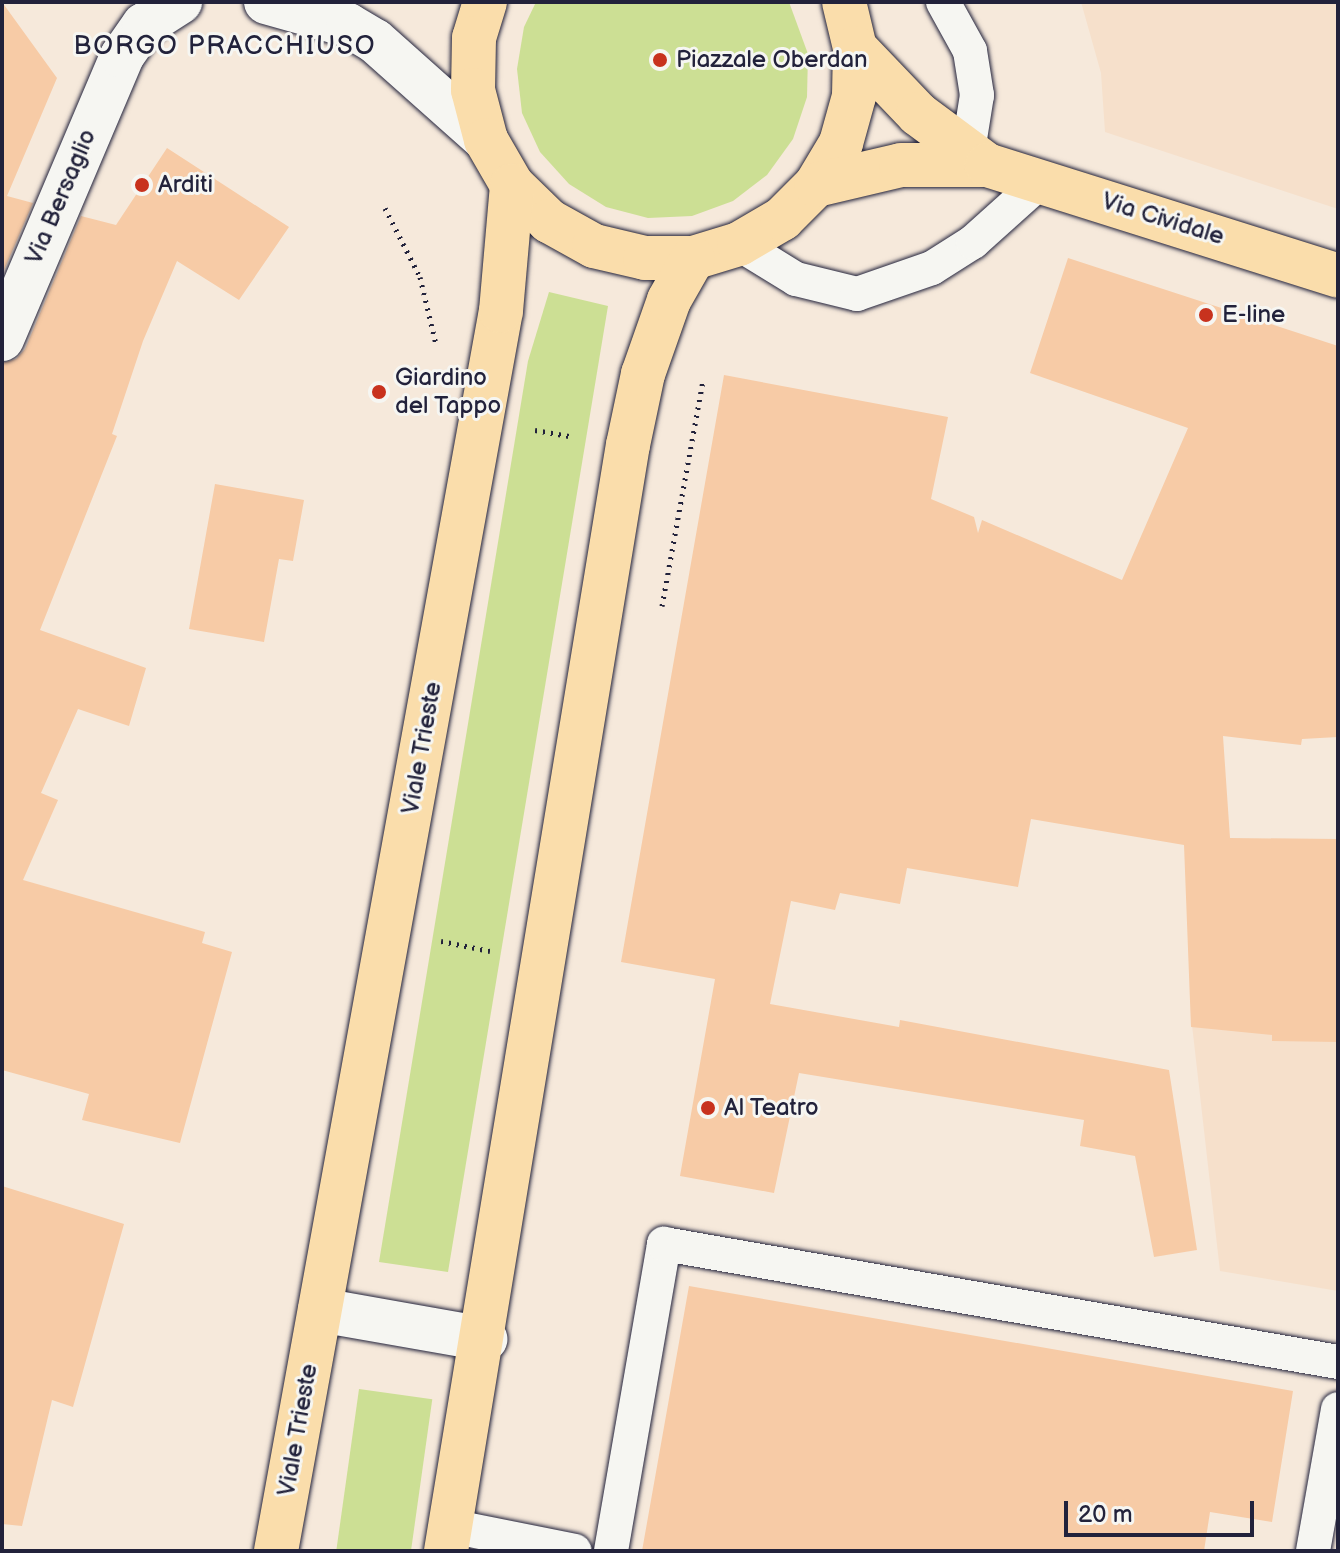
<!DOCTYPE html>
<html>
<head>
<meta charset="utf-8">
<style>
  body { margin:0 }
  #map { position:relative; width:1340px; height:1553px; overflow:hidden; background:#f6e9db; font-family:"Balsamiq Sans",sans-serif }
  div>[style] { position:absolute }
  .built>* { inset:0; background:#f6e0cb }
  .green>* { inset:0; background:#ccdf94; transform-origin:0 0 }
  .building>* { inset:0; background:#f7cba6 }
  .path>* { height:5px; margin-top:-2.5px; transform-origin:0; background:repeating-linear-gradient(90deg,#22223b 0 2px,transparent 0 8px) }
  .roads { filter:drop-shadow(0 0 2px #22223b) drop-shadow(0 0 2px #22223b) }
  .lane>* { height:34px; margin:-17px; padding:0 17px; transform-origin:17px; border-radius:17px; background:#f6f6f2 }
  .street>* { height:44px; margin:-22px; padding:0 22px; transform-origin:22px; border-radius:22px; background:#f6f6f2 }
  .primary>* { height:44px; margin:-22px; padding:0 22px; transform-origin:22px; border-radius:22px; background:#faddab }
  .dots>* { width:22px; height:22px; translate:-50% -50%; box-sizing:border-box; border:4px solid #f6f6f2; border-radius:50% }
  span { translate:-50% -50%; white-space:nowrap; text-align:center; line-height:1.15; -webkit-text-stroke:6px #f6f6f2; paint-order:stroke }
  .poi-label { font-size:24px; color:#22223b }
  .left { translate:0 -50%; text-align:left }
  .street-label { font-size:24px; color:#22223b }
  .neighbourhood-label { font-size:26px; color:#22223b; letter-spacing:2px }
  .frame { position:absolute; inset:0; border:4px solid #22223b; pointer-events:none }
  .scale { position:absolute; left:1064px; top:1501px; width:190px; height:36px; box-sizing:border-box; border:4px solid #22223b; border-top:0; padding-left:10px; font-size:24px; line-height:28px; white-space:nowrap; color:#22223b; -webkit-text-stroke:6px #f6f6f2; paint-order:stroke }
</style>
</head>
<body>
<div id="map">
  <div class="built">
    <div style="clip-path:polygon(1081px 2px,1338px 2px,1338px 209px,1105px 132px,1101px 73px)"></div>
    <div style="clip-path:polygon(1338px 939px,1338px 1291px,1220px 1271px,1191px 1016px)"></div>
  </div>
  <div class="green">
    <div style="clip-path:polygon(536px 2px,789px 2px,808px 54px,807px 97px,793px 139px,767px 175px,733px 201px,692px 216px,648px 218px,606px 207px,569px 184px,540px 152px,522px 113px,517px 69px,524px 27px)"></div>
    <div style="clip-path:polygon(549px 292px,608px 306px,448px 1272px,379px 1262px,528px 361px)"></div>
    <div style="left:359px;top:1389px;width:74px;height:165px;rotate:8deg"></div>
  </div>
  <div class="building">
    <div style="clip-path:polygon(2px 2px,57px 78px,7px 196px,33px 203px,2px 275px)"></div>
    <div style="clip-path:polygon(167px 148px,289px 227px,239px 300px,177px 261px,143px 341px,112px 434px,117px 436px,40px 630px,146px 668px,129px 726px,78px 709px,41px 793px,58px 800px,23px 880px,205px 932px,202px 943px,232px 952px,180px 1143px,82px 1120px,89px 1094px,2px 1070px,2px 363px,16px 359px,25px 349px,81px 216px,116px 225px)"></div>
    <div style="clip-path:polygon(1068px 258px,1338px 346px,1338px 737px,1302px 739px,1301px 745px,1223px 736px,1230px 838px,1338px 839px,1338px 1042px,1272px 1041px,1272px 1035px,1191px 1027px,1184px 845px,1031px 819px,1018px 887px,907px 868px,900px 904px,840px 893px,835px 910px,791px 901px,770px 1004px,899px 1027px,900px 1020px,1169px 1070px,1197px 1250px,1154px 1257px,1135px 1156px,1080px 1146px,1084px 1120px,799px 1073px,774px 1193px,680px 1176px,715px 979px,621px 962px,724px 375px,948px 417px,931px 499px,974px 517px,978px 533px,982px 520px,1122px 580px,1188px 428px,1030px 373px)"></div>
    <div style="clip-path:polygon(215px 484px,304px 500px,293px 561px,279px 559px,264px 642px,189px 629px)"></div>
    <div style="clip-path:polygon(2px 1186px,124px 1224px,73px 1407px,52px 1400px,22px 1526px,2px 1524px)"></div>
    <div style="clip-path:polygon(689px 1286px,1293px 1391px,1272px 1522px,1210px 1512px,1204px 1551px,642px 1551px)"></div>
  </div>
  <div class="path">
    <div style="left:385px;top:208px;width:77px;rotate:63.1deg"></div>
    <div style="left:420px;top:277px;width:69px;rotate:76.6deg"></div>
    <div style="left:535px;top:430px;width:39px;rotate:10deg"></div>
    <div style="left:662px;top:606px;width:230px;rotate:-79.7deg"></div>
    <div style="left:441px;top:941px;width:50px;rotate:11.5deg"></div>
  </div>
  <div class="roads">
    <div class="lane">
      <div style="left:943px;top:2px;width:56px;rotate:61.1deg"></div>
      <div style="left:970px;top:51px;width:45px;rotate:81deg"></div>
      <div style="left:977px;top:95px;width:57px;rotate:99.1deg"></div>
      <div style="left:739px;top:244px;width:67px;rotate:31.6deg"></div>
      <div style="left:796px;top:279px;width:63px;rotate:13.8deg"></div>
      <div style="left:857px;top:294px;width:79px;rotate:-19.1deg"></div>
      <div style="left:932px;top:268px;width:49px;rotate:-32.4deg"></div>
      <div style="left:973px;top:242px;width:91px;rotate:-41.9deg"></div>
      <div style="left:450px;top:1526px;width:127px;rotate:11.3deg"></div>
      <div style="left:611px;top:1551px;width:312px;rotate:-80.2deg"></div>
      <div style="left:664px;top:1244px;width:684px;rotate:9.93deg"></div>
      <div style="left:1313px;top:1551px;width:144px;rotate:-80deg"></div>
    </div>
    <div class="street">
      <div style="left:266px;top:2px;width:85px;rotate:15.7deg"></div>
      <div style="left:348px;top:25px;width:31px;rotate:31deg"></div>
      <div style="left:375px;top:41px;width:149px;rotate:41.7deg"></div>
      <div style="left:2px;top:339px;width:307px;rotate:-67deg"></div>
      <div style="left:122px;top:56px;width:38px;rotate:-55deg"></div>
      <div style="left:144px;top:25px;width:43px;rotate:-32.6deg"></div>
      <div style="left:320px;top:1310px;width:168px;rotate:10deg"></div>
    </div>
    <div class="primary">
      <div style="left:485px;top:2px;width:38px;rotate:107deg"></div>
      <div style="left:474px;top:38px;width:52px;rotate:91.1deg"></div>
      <div style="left:473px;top:90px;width:52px;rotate:75.4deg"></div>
      <div style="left:486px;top:140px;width:52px;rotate:60deg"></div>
      <div style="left:512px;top:185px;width:52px;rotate:44.2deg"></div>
      <div style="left:549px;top:221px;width:51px;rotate:29.1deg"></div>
      <div style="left:594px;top:246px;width:52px;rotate:13.2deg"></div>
      <div style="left:645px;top:258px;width:48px"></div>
      <div style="left:693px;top:258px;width:48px;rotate:-16.9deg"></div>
      <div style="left:739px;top:244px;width:50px;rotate:-30.2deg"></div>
      <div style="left:782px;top:219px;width:48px;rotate:-45deg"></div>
      <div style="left:816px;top:185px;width:49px;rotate:-59.2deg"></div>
      <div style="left:841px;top:143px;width:49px;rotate:-74.5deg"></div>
      <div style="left:854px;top:96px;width:48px;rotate:-88.8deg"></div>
      <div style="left:855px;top:48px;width:47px;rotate:-103.4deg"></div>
      <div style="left:855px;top:48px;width:91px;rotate:46.3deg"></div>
      <div style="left:918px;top:114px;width:86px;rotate:36.5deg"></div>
      <div style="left:816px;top:185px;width:87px;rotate:-13.2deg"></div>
      <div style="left:901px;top:165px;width:86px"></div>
      <div style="left:987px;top:165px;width:368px;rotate:17.5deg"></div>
      <div style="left:276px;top:1551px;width:1260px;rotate:-79.72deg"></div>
      <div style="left:501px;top:311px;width:126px;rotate:-85deg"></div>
      <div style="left:446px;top:1551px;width:1121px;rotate:-80.66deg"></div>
      <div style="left:628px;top:445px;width:73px;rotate:-78.1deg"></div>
      <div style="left:643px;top:374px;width:78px;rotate:-70.6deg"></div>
      <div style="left:669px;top:300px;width:48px;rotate:-60.3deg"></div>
    </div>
  </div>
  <div class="dots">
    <div style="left:660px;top:60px;background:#c8321e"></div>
    <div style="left:142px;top:185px;background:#c8321e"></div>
    <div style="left:1206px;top:315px;background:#c8321e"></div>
    <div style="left:379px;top:392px;background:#c8321e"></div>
    <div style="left:708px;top:1108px;background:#c8321e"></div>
  </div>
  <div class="poi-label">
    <span class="left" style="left:676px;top:60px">Piazzale Oberdan</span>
    <span class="left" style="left:158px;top:185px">Arditi</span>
    <span class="left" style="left:1222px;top:315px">E-line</span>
    <span class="left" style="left:395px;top:392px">Giardino<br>del Tappo</span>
    <span class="left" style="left:724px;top:1108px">Al Teatro</span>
  </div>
  <div class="street-label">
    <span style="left:61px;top:197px;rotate:-67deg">Via Bersaglio</span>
    <span style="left:1163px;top:219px;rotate:17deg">Via Cividale</span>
    <span style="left:422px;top:748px;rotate:-80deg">Viale Trieste</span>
    <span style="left:298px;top:1430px;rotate:-80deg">Viale Trieste</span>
  </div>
  <div class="neighbourhood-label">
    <span style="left:225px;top:47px">BORGO PRACCHIUSO</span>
  </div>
  <div class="frame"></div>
  <div class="scale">20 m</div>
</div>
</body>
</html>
